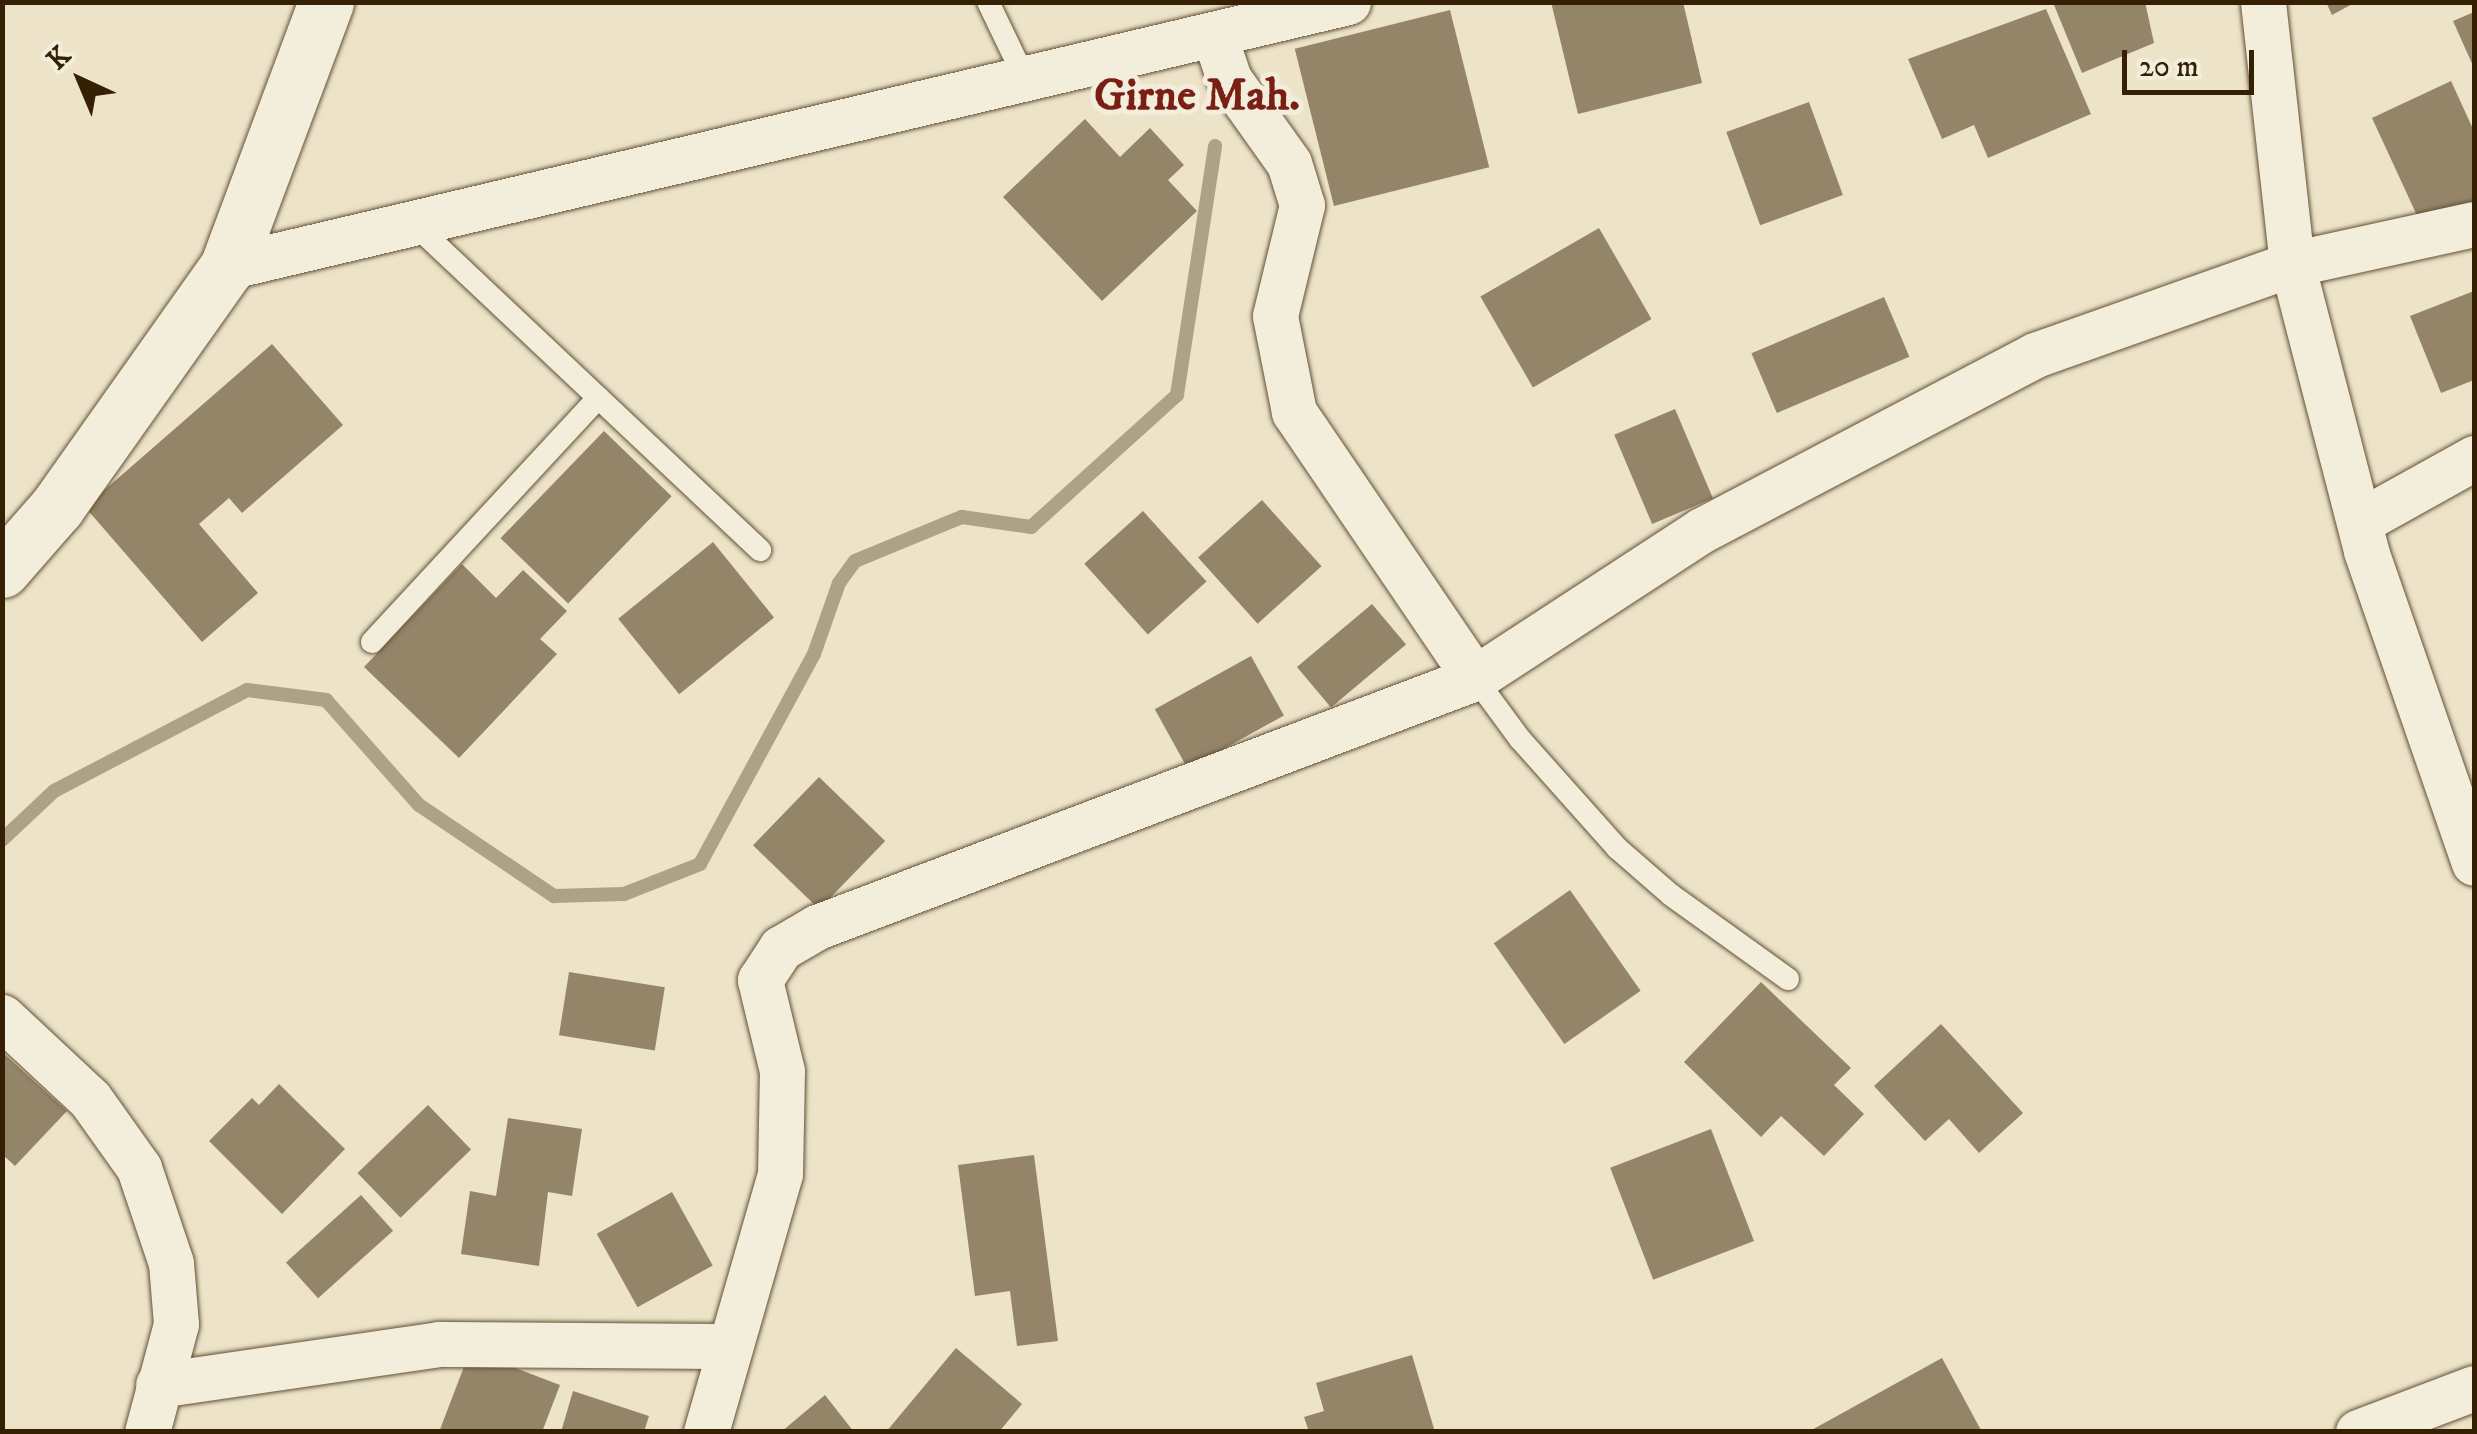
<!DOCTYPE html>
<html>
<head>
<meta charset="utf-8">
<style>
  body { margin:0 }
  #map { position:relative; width:2477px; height:1434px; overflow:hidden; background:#ece3c8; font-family:"IM FELL DW Pica",serif }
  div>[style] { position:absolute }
  .stream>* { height:14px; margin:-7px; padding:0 7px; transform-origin:7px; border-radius:7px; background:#aea185 }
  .building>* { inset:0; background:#948569; transform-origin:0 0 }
  .roads { filter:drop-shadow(0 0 2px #635134) drop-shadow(0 0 2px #635134) }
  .service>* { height:22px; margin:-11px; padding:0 11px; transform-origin:11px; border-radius:11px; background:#f3eddb }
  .minor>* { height:45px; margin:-22.5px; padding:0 22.5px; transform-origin:22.5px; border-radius:22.5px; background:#f3eddb }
  .tertiary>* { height:55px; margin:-27.5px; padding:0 27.5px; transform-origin:27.5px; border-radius:27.5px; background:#f3eddb }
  span { translate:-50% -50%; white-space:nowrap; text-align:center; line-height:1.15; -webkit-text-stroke:10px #f3eddb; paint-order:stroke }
  .district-label { font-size:45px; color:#7a1f14; font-weight:700 }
  .frame { position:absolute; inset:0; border:5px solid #352003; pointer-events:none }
  .north { position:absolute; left:30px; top:30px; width:100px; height:100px; -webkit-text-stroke:8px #f3eddb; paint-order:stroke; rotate:316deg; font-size:28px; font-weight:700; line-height:40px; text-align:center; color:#352003 }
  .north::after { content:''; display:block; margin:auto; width:35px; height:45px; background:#352003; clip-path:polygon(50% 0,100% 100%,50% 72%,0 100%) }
  .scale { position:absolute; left:2122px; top:50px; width:132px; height:45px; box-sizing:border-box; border:5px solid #352003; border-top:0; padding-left:12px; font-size:30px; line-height:35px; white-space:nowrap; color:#352003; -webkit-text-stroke:8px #f3eddb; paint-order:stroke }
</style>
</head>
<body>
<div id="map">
  <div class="stream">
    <div style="left:2px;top:840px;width:71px;rotate:-43.3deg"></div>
    <div style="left:54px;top:791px;width:218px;rotate:-27.6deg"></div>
    <div style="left:247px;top:690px;width:80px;rotate:7.2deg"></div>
    <div style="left:326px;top:700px;width:140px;rotate:48.5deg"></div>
    <div style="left:419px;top:805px;width:163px;rotate:34deg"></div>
    <div style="left:554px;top:896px;width:70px;rotate:-1.6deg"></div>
    <div style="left:624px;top:894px;width:82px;rotate:-21.5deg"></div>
    <div style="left:700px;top:864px;width:239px;rotate:-61.5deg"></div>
    <div style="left:814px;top:654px;width:75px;rotate:-70.6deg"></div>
    <div style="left:839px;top:583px;width:27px;rotate:-54deg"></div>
    <div style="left:855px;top:561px;width:116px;rotate:-22.4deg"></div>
    <div style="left:962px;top:517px;width:70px;rotate:8.2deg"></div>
    <div style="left:1031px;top:527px;width:197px;rotate:-42.1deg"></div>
    <div style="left:1177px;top:395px;width:252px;rotate:-81.3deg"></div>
  </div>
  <div class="building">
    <div style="clip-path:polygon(1551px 2px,1683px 2px,1702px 83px,1578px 114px)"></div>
    <div style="clip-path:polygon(2060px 2px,2145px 2px,2154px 43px,2082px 73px,2054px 5px)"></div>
    <div style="clip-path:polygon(2326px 2px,2356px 2px,2332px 15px)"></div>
    <div style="clip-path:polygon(2046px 9px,2091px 114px,1988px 158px,1974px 125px,1942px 139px,1908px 59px)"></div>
    <div style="left:1450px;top:10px;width:162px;height:160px;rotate:76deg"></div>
    <div style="clip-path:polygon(2474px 12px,2474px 68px,2453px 21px)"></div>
    <div style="clip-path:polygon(2451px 81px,2474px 131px,2474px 219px,2420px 222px,2372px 118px)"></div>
    <div style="left:1809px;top:102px;width:99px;height:88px;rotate:70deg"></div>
    <div style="clip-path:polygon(1085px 119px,1120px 157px,1150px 128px,1184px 165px,1168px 180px,1197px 211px,1102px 301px,1003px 197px)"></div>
    <div style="left:1599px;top:228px;width:105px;height:137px;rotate:60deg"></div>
    <div style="clip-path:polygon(2474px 291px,2474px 380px,2441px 393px,2410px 316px)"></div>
    <div style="left:1884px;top:297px;width:65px;height:144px;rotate:67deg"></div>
    <div style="clip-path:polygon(272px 344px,343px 425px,242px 513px,229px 498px,199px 524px,258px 593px,202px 642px,85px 507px)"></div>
    <div style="left:1675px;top:409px;width:97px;height:66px;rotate:67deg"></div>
    <div style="left:604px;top:431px;width:94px;height:149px;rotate:44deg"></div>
    <div style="left:1262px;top:500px;width:89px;height:86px;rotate:48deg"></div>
    <div style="left:1143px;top:511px;width:95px;height:79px;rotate:48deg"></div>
    <div style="left:713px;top:542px;width:97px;height:122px;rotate:51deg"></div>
    <div style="clip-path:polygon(462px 564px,496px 598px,523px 570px,567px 611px,540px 639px,557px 654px,459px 758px,364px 667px)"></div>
    <div style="left:1372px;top:604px;width:53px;height:98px;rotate:50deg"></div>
    <div style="left:1251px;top:656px;width:68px;height:110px;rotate:61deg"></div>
    <div style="left:819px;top:777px;width:92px;height:95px;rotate:44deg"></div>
    <div style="left:1570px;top:890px;width:123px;height:93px;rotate:55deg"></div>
    <div style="left:569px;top:972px;width:97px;height:64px;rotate:9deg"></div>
    <div style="clip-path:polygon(1761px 982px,1851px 1068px,1834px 1085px,1864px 1114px,1824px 1156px,1781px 1116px,1761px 1137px,1684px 1062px)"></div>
    <div style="clip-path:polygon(1941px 1024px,2023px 1113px,1979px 1153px,1949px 1119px,1925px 1141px,1874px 1086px)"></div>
    <div style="clip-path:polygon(2px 1052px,67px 1111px,15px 1166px,2px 1154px)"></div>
    <div style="clip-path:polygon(279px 1084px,345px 1149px,282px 1214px,209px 1141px,252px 1098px,259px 1105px)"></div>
    <div style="left:428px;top:1105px;width:62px;height:98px;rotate:46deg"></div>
    <div style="clip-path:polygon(508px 1118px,582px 1129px,572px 1196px,548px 1192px,539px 1266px,461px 1254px,470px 1191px,496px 1196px)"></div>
    <div style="left:1711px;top:1129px;width:120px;height:108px;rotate:69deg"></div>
    <div style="clip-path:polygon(1034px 1155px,1058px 1341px,1017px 1346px,1010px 1291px,975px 1296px,958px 1165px)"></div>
    <div style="left:672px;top:1192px;width:84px;height:86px;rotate:61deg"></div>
    <div style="left:361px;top:1195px;width:48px;height:101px;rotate:48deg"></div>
    <div style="clip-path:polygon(956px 1348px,1022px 1404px,999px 1432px,886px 1432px)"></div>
    <div style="clip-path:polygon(470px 1351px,560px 1385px,542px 1432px,439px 1432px)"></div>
    <div style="clip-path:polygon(1412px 1355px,1435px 1432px,1309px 1432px,1304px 1417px,1324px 1411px,1316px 1383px)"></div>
    <div style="clip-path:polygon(1942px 1358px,1982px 1432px,1808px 1432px)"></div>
    <div style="clip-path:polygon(573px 1391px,649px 1416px,644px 1432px,561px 1432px)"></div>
    <div style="clip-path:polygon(825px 1395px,854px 1432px,781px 1432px)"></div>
  </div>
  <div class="roads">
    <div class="service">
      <div style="left:988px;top:2px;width:85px;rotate:64.3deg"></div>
      <div style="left:413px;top:223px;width:477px;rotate:43.3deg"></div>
      <div style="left:372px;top:642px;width:333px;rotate:-47.2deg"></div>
      <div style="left:1475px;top:678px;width:76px;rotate:53.6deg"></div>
      <div style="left:1520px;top:739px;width:146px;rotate:48.3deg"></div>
      <div style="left:1617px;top:848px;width:72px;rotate:41deg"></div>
      <div style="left:1671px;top:895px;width:144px;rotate:35.7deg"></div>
    </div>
    <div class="minor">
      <div style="left:2263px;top:2px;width:264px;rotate:83.7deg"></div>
      <div style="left:2292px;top:264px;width:296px;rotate:75.5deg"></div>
      <div style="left:2366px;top:551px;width:330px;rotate:70.9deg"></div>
      <div style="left:1214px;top:34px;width:47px;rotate:71.6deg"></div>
      <div style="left:1229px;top:79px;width:103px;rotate:54.5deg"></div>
      <div style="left:1289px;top:163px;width:44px;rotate:72.8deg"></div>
      <div style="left:1302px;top:205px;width:114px;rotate:103.7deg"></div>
      <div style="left:1275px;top:316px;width:98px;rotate:78.8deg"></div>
      <div style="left:1294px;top:412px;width:322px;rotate:55.8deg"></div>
      <div style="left:227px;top:267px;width:1152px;rotate:-13.3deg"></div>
      <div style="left:2359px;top:522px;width:132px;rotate:-29.1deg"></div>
      <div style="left:2px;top:1017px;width:120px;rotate:43deg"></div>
      <div style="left:90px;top:1099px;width:85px;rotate:54.6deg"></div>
      <div style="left:139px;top:1168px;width:100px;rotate:71.4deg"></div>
      <div style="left:171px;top:1263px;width:61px;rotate:85.3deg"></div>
      <div style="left:176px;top:1324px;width:112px;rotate:105deg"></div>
      <div style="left:158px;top:1385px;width:283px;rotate:-8.3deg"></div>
      <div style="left:438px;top:1344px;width:292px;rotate:0.4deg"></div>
      <div style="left:706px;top:1432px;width:268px;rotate:-74deg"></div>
      <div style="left:780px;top:1174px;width:103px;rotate:-88.9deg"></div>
      <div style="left:782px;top:1071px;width:94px;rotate:-103.6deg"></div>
      <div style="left:760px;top:980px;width:38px;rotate:-57deg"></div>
      <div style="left:781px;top:948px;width:42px;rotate:-30.3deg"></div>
      <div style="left:817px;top:927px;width:704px;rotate:-20.73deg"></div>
      <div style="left:1475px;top:678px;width:271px;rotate:-33.1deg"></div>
      <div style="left:1702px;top:530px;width:376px;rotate:-27.7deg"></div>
      <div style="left:2035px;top:355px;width:273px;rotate:-19.5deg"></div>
      <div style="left:2292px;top:264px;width:186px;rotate:-12.4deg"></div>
      <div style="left:2358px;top:1432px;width:124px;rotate:-20.8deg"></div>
    </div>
    <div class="tertiary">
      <div style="left:2px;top:570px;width:84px;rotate:-48.9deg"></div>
      <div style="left:57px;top:507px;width:294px;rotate:-54.7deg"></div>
      <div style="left:227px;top:267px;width:283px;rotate:-69.5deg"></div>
    </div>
  </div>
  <div class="district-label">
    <span style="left:1197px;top:97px">Girne Mah.</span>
  </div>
  <div class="frame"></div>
  <div class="north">K</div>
  <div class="scale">20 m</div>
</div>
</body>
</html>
